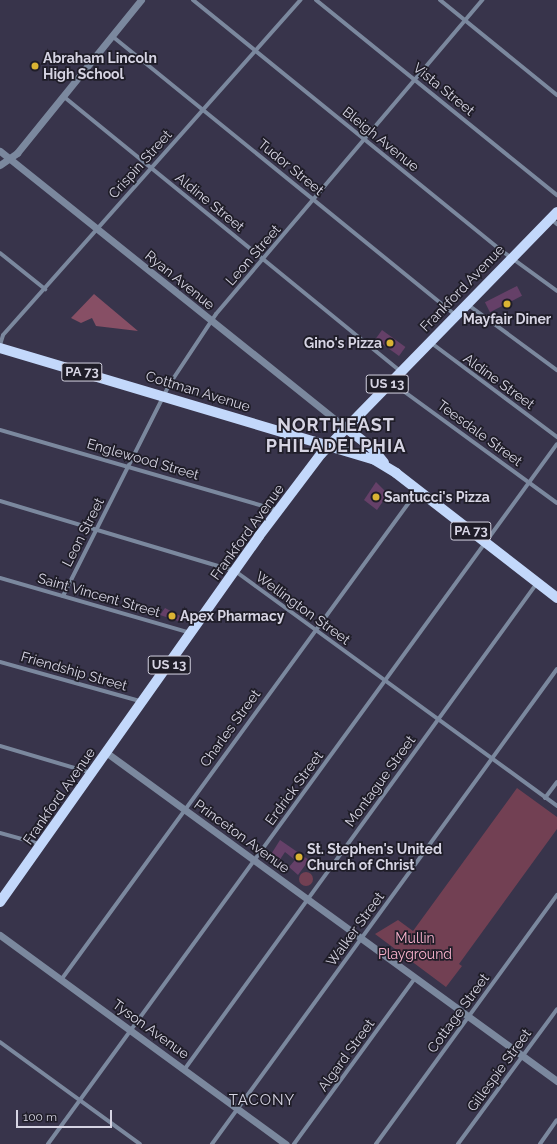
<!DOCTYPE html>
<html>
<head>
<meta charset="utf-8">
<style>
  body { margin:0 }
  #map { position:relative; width:557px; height:1144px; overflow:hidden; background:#38344b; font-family:Raleway,sans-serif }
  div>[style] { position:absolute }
  .green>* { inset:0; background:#724053 }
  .round { border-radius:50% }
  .forest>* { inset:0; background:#874f65 }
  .building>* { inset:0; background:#654068; transform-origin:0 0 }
  .minor>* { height:4px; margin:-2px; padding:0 2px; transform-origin:2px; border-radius:2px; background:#7b889e }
  .tertiary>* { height:7px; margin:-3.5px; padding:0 3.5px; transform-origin:3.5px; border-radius:3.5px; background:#7b889e }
  .primary>* { height:10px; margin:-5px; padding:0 5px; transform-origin:5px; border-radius:5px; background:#c3d8fb }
  .dots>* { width:11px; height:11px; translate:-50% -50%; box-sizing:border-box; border:2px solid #1f1d28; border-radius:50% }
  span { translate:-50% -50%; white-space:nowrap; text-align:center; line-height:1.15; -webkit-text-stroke:3.5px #1f1d28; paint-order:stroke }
  .shield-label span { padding:1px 3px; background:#1f1d28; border:1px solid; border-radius:3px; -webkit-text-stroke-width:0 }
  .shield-label { font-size:13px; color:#d6d4e3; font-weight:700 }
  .poi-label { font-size:14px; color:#d6d4e3; font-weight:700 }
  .left { translate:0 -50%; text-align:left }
  .right { translate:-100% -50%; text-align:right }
  .street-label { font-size:14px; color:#d6d4e3 }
  .park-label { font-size:14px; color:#f9b2cc }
  .neighbourhood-label { font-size:15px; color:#d6d4e3; letter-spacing:1px }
  .district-label { font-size:18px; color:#d6d4e3; font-weight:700; letter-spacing:1px }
  .scale { position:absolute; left:16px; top:1110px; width:96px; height:18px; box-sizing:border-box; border:2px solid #d6d4e3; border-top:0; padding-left:5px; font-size:12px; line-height:14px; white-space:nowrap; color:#d6d4e3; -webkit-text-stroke:3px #1f1d28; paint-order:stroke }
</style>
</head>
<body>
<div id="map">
  <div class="green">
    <div style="clip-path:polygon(517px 788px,557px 817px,557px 829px,459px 964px,462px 966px,446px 987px,375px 934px,398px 920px,413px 931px)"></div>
    <div class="round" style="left:299px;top:872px;width:14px;height:14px"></div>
  </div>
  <div class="forest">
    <div style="clip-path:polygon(94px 294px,138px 331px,96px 326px,92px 318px,81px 323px,71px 318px)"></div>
  </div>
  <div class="building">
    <div style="left:517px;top:286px;width:11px;height:36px;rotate:63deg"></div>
    <div style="left:382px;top:330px;width:29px;height:11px;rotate:36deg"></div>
    <div style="clip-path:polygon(376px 482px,388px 494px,377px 510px,364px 500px)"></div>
    <div style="clip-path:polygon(165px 608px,184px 618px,181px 622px,160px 615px)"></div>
    <div style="clip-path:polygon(280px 840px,309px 860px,298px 875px,289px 867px,295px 860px,285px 852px,279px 861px,270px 856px)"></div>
  </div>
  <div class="minor">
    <div style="left:193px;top:0;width:398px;rotate:39.1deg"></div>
    <div style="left:502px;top:251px;width:68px;rotate:36deg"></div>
    <div style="left:316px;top:0;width:310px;rotate:39deg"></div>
    <div style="left:440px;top:0;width:151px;rotate:39.1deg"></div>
    <div style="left:112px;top:36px;width:442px;rotate:39.1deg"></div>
    <div style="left:63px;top:96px;width:435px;rotate:39.2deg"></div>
    <div style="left:551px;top:219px;width:8px;rotate:40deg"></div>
    <div style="left:0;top:253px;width:58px;rotate:38.7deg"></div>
    <div style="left:467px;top:304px;width:112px;rotate:36.3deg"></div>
    <div style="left:430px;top:342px;width:159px;rotate:36.8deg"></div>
    <div style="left:0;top:345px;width:10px;rotate:-73deg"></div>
    <div style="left:3px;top:335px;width:448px;rotate:-48.4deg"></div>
    <div style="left:391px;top:382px;width:205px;rotate:36.1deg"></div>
    <div style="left:0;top:430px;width:289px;rotate:16.1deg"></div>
    <div style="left:0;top:501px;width:245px;rotate:16.6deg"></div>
    <div style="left:235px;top:571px;width:399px;rotate:36.1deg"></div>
    <div style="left:0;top:578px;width:199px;rotate:16.1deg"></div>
    <div style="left:63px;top:596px;width:236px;rotate:-63.3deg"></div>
    <div style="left:169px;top:385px;width:85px;rotate:-56.5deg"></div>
    <div style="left:216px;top:314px;width:412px;rotate:-49.7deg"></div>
    <div style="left:0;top:662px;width:145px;rotate:15.6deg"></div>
    <div style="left:0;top:746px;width:96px;rotate:16.4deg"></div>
    <div style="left:545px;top:798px;width:20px;rotate:-53deg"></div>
    <div style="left:0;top:833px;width:41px;rotate:15.4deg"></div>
    <div style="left:61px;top:980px;width:606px;rotate:-53.92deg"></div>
    <div style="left:0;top:1042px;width:173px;rotate:36.1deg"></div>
    <div style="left:184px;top:1070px;width:601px;rotate:-54.06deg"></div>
    <div style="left:48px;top:1144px;width:865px;rotate:-53.98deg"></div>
    <div style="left:212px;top:1144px;width:587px;rotate:-54.01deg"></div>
    <div style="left:294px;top:1144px;width:205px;rotate:-53.9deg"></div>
    <div style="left:376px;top:1144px;width:308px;rotate:-54deg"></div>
    <div style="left:458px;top:1144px;width:167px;rotate:-53.7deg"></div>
    <div style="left:540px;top:1144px;width:29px;rotate:-55deg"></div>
  </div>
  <div class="tertiary">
    <div style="left:0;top:151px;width:442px;rotate:38.7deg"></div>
    <div style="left:0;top:165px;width:21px;rotate:-35deg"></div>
    <div style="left:17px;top:153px;width:197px;rotate:-51deg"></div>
    <div style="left:107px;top:753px;width:557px;rotate:36.09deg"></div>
    <div style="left:0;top:935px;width:354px;rotate:36.2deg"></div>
  </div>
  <div class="primary">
    <div style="left:0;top:348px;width:389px;rotate:16.6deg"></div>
    <div style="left:373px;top:459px;width:27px;rotate:31deg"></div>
    <div style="left:396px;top:473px;width:204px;rotate:37.8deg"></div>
    <div style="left:345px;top:427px;width:34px;rotate:38deg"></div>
    <div style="left:372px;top:448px;width:19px;rotate:51deg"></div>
    <div style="left:0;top:902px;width:448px;rotate:-54.7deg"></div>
    <div style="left:259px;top:536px;width:103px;rotate:-52.9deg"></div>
    <div style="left:321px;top:454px;width:338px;rotate:-45.7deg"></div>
  </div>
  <div class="dots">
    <div style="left:35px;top:66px;background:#dab333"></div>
    <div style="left:507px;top:304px;background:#dab333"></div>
    <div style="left:390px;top:343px;background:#dab333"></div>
    <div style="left:376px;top:497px;background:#dab333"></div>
    <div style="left:172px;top:616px;background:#dab333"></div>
    <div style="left:299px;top:857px;background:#dab333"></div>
  </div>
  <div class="shield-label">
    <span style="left:82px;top:372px">PA 73</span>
    <span style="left:387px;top:384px">US 13</span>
    <span style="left:471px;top:531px">PA 73</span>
    <span style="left:169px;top:665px">US 13</span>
  </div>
  <div class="poi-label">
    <span class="left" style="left:43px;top:66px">Abraham Lincoln<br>High School</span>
    <span style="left:507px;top:319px">Mayfair Diner</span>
    <span class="right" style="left:382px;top:343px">Gino's Pizza</span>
    <span class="left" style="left:384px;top:497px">Santucci's Pizza</span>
    <span class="left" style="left:180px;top:616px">Apex Pharmacy</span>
    <span class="left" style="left:307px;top:857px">St. Stephen's United<br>Church of Christ</span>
  </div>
  <div class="street-label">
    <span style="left:444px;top:89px;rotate:39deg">Vista Street</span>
    <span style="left:381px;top:139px;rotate:39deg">Bleigh Avenue</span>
    <span style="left:140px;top:164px;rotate:-48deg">Crispin Street</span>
    <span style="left:291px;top:167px;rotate:39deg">Tudor Street</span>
    <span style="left:210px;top:202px;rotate:39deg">Aldine Street</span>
    <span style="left:253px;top:255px;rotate:-49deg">Leon Street</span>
    <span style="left:180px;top:280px;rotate:39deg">Ryan Avenue</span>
    <span style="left:462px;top:288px;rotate:-46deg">Frankford Avenue</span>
    <span style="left:499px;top:381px;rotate:36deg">Aldine Street</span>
    <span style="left:198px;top:391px;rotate:17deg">Cottman Avenue</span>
    <span style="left:480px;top:433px;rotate:36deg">Teesdale Street</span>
    <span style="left:143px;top:459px;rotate:16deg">Englewood Street</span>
    <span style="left:83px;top:532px;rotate:-63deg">Leon Street</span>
    <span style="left:247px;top:532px;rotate:-54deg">Frankford Avenue</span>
    <span style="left:99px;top:595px;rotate:16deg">Saint Vincent Street</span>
    <span style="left:303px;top:608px;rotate:36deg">Wellington Street</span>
    <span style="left:74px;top:671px;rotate:16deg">Friendship Street</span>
    <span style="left:230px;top:728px;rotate:-54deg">Charles Street</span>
    <span style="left:380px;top:781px;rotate:-54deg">Montague Street</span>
    <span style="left:294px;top:788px;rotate:-54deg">Erdrick Street</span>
    <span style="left:59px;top:796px;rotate:-55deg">Frankford Avenue</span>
    <span style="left:242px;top:836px;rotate:36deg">Princeton Avenue</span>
    <span style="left:355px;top:929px;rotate:-54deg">Walker Street</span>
    <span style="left:458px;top:1013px;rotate:-54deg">Cottage Street</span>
    <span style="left:151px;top:1029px;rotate:36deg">Tyson Avenue</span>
    <span style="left:346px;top:1055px;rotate:-54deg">Algard Street</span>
    <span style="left:499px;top:1070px;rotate:-54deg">Gillespie Street</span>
  </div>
  <div class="park-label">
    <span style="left:415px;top:946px">Mullin<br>Playground</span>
  </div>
  <div class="neighbourhood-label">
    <span style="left:262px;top:1101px">TACONY</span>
  </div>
  <div class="district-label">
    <span style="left:336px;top:436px">NORTHEAST<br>PHILADELPHIA</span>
  </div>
  <div class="scale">100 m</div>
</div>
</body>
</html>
